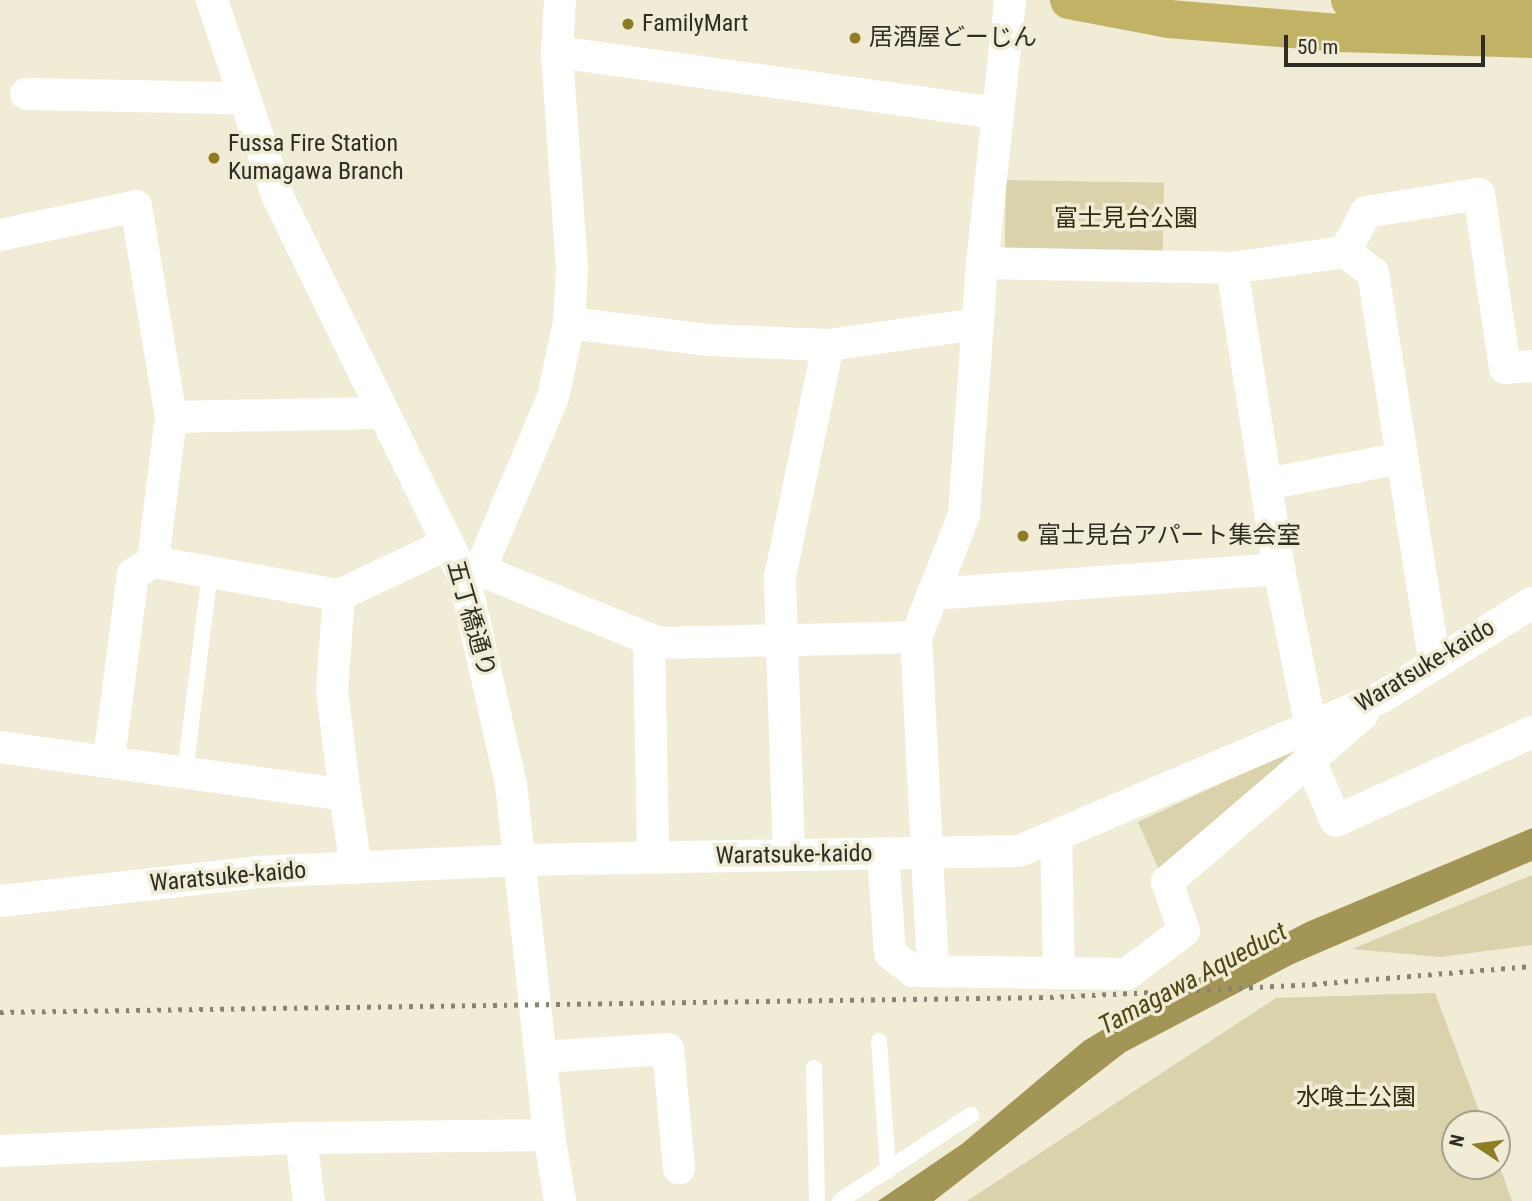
<!DOCTYPE html>
<html>
<head>
<meta charset="utf-8">
<style>
  body { margin:0 }
  #map { position:relative; width:1532px; height:1201px; overflow:hidden; background:#f0ecd5; font-family:"Roboto Condensed","Noto Sans JP",sans-serif }
  div>[style] { position:absolute }
  .green>* { inset:0; background:#dad2aa; transform-origin:0 0 }
  .water>* { inset:0; background:#a29555 }
  .lane>* { height:16px; margin:-8px; padding:0 8px; transform-origin:8px; border-radius:8px; background:#fff }
  .street>* { height:32px; margin:-16px; padding:0 16px; transform-origin:16px; border-radius:16px; background:#fff }
  .highway>* { height:38px; margin:-19px; padding:0 19px; transform-origin:19px; border-radius:19px; background:#c1b266 }
  .rail>* { height:5px; margin-top:-2.5px; transform-origin:0; background:repeating-linear-gradient(90deg,#868474 0 3.5px,transparent 0 10.5px) }
  .dots>* { width:19px; height:19px; translate:-50% -50%; box-sizing:border-box; border:4px solid #f0ecd5; border-radius:50% }
  span { translate:-50% -50%; white-space:nowrap; text-align:center; line-height:1.15; -webkit-text-stroke:7px #f0ecd5; paint-order:stroke }
  .poi-label { font-size:24px; color:#2e2d24 }
  .left { translate:0 -50%; text-align:left }
  .park-label { font-size:24px; color:#312b0d }
  .street-label { font-size:24px; color:#2e2d24 }
  .water-label { font-size:26px; color:#4f4612; font-style:italic }
  .north { position:absolute; left:1441px; top:1110px; width:70px; height:70px; box-sizing:border-box; background:#f0ecd5; border:2px solid #a2a08e; border-radius:50%; rotate:283deg; font-size:19px; font-weight:700; line-height:28px; text-align:center; color:#2e2d24 }
  .north::after { content:''; display:block; margin:auto; width:24px; height:32px; background:#8e7d24; clip-path:polygon(50% 0,100% 100%,50% 72%,0 100%) }
  .scale { position:absolute; left:1284px; top:35px; width:201px; height:32px; box-sizing:border-box; border:4px solid #2e2d24; border-top:0; padding-left:9px; font-size:21px; line-height:24px; white-space:nowrap; color:#2e2d24; -webkit-text-stroke:5px #f0ecd5; paint-order:stroke }
</style>
</head>
<body>
<div id="map">
  <div class="green">
    <div style="left:1006px;top:180px;width:158px;height:69px;rotate:1deg"></div>
    <div style="clip-path:polygon(1333px 732px,1159px 870px,1138px 822px)"></div>
    <div style="clip-path:polygon(1532px 875px,1532px 945px,1440px 957px,1352px 949px)"></div>
    <div style="clip-path:polygon(1435px 993px,1484px 1124px,1455px 1124px,1455px 1166px,1497px 1166px,1497px 1159px,1512px 1201px,967px 1201px,1276px 998px)"></div>
  </div>
  <div class="water">
    <div style="clip-path:polygon(1532px 828px,1532px 861px,1293px 964px,1125px 1052px,934px 1201px,878px 1201px,962px 1144px,1084px 1041px,1129px 1014px,1307px 922px)"></div>
  </div>
  <div class="lane">
    <div style="left:185px;top:771px;width:201px;rotate:-82.8deg"></div>
    <div style="left:879px;top:1041px;width:130px;rotate:86deg"></div>
    <div style="left:814px;top:1068px;width:133px;rotate:88.7deg"></div>
    <div style="left:840px;top:1201px;width:157px;rotate:-33.3deg"></div>
  </div>
  <div class="street">
    <div style="left:212px;top:0;width:208px;rotate:71.5deg"></div>
    <div style="left:278px;top:197px;width:422px;rotate:63.9deg"></div>
    <div style="left:464px;top:576px;width:213px;rotate:77.3deg"></div>
    <div style="left:511px;top:784px;width:353px;rotate:83.8deg"></div>
    <div style="left:549px;top:1135px;width:67px;rotate:80.5deg"></div>
    <div style="left:557px;top:52px;width:443px;rotate:7.9deg"></div>
    <div style="left:26px;top:94px;width:218px;rotate:1.1deg"></div>
    <div style="left:0;top:235px;width:139px;rotate:-12deg"></div>
    <div style="left:136px;top:206px;width:214px;rotate:80.6deg"></div>
    <div style="left:171px;top:417px;width:146px;rotate:97.1deg"></div>
    <div style="left:153px;top:562px;width:23px;rotate:149deg"></div>
    <div style="left:133px;top:574px;width:188px;rotate:97.4deg"></div>
    <div style="left:1345px;top:252px;width:35px;rotate:37deg"></div>
    <div style="left:1373px;top:273px;width:396px;rotate:81deg"></div>
    <div style="left:982px;top:263px;width:250px;rotate:1.1deg"></div>
    <div style="left:1232px;top:268px;width:114px;rotate:-8.1deg"></div>
    <div style="left:1345px;top:252px;width:45px;rotate:-62.3deg"></div>
    <div style="left:1366px;top:212px;width:114px;rotate:-9.1deg"></div>
    <div style="left:1479px;top:194px;width:176px;rotate:81.5deg"></div>
    <div style="left:1505px;top:368px;width:27px;rotate:-4deg"></div>
    <div style="left:1232px;top:268px;width:305px;rotate:81.1deg"></div>
    <div style="left:1279px;top:569px;width:161px;rotate:78.6deg"></div>
    <div style="left:569px;top:323px;width:139px;rotate:7deg"></div>
    <div style="left:707px;top:340px;width:121px;rotate:2.4deg"></div>
    <div style="left:828px;top:345px;width:150px;rotate:-8deg"></div>
    <div style="left:171px;top:417px;width:212px;rotate:-1.1deg"></div>
    <div style="left:1266px;top:484px;width:138px;rotate:-10.8deg"></div>
    <div style="left:153px;top:562px;width:189px;rotate:10.1deg"></div>
    <div style="left:339px;top:595px;width:95px;rotate:94.2deg"></div>
    <div style="left:332px;top:690px;width:106px;rotate:82.9deg"></div>
    <div style="left:480px;top:570px;width:193px;rotate:22.2deg"></div>
    <div style="left:659px;top:643px;width:257px;rotate:-1.3deg"></div>
    <div style="left:464px;top:576px;width:17px;rotate:-21deg"></div>
    <div style="left:480px;top:570px;width:188px;rotate:-67.1deg"></div>
    <div style="left:553px;top:397px;width:76px;rotate:-77.8deg"></div>
    <div style="left:569px;top:323px;width:54px;rotate:-86.8deg"></div>
    <div style="left:572px;top:269px;width:218px;rotate:-94deg"></div>
    <div style="left:557px;top:52px;width:52px;rotate:-86.7deg"></div>
    <div style="left:932px;top:594px;width:348px;rotate:-4.1deg"></div>
    <div style="left:339px;top:595px;width:120px;rotate:-25.1deg"></div>
    <div style="left:649px;top:639px;width:218px;rotate:88.9deg"></div>
    <div style="left:0;top:747px;width:348px;rotate:7.9deg"></div>
    <div style="left:345px;top:795px;width:74px;rotate:81.4deg"></div>
    <div style="left:1310px;top:761px;width:65px;rotate:66.6deg"></div>
    <div style="left:1336px;top:821px;width:215px;rotate:-24.4deg"></div>
    <div style="left:1056px;top:836px;width:137px;rotate:88.7deg"></div>
    <div style="left:883px;top:853px;width:100px;rotate:86deg"></div>
    <div style="left:890px;top:953px;width:29px;rotate:38deg"></div>
    <div style="left:913px;top:971px;width:214px;rotate:0.8deg"></div>
    <div style="left:1127px;top:974px;width:71px;rotate:-37deg"></div>
    <div style="left:1184px;top:931px;width:52px;rotate:-109.1deg"></div>
    <div style="left:1167px;top:882px;width:257px;rotate:-40.6deg"></div>
    <div style="left:789px;top:855px;width:278px;rotate:-91.9deg"></div>
    <div style="left:780px;top:577px;width:237px;rotate:-78.3deg"></div>
    <div style="left:0;top:901px;width:259px;rotate:-6.4deg"></div>
    <div style="left:257px;top:872px;width:262px;rotate:-2.6deg"></div>
    <div style="left:519px;top:860px;width:500px;rotate:-1.03deg"></div>
    <div style="left:1019px;top:851px;width:394px;rotate:-23deg"></div>
    <div style="left:1382px;top:697px;width:177px;rotate:-32.1deg"></div>
    <div style="left:933px;top:971px;width:334px;rotate:-92.9deg"></div>
    <div style="left:916px;top:637px;width:131px;rotate:-68.5deg"></div>
    <div style="left:964px;top:515px;width:253px;rotate:-85.9deg"></div>
    <div style="left:982px;top:263px;width:264px;rotate:-83.9deg"></div>
    <div style="left:541px;top:1057px;width:127px;rotate:-3.6deg"></div>
    <div style="left:668px;top:1049px;width:120px;rotate:84.7deg"></div>
    <div style="left:301px;top:1138px;width:64px;rotate:82.8deg"></div>
    <div style="left:0;top:1151px;width:301px;rotate:-2.5deg"></div>
    <div style="left:301px;top:1138px;width:248px;rotate:-0.7deg"></div>
  </div>
  <div class="highway">
    <div style="left:1069px;top:0;width:102px;rotate:10.8deg"></div>
    <div style="left:1169px;top:19px;width:173px;rotate:4.7deg"></div>
    <div style="left:1341px;top:33px;width:191px;rotate:1.8deg"></div>
    <div style="left:1350px;top:0;width:182px;rotate:2.2deg"></div>
  </div>
  <div class="rail">
    <div style="left:0;top:1012px;width:1050px;rotate:-0.82deg"></div>
    <div style="left:1050px;top:997px;width:263px;rotate:-2.8deg"></div>
    <div style="left:1313px;top:984px;width:220px;rotate:-4.7deg"></div>
  </div>
  <div class="dots">
    <div style="left:628px;top:24px;background:#8e7d24"></div>
    <div style="left:855px;top:38px;background:#8e7d24"></div>
    <div style="left:214px;top:158px;background:#8e7d24"></div>
    <div style="left:1023px;top:536px;background:#8e7d24"></div>
  </div>
  <div class="poi-label">
    <span class="left" style="left:642px;top:24px">FamilyMart</span>
    <span class="left" style="left:869px;top:38px">居酒屋どーじん</span>
    <span class="left" style="left:228px;top:158px">Fussa Fire Station<br>Kumagawa Branch</span>
    <span class="left" style="left:1037px;top:536px">富士見台アパート集会室</span>
  </div>
  <div class="park-label">
    <span style="left:1126px;top:219px">富士見台公園</span>
    <span style="left:1356px;top:1098px">水喰土公園</span>
  </div>
  <div class="street-label">
    <span style="left:471px;top:619px;rotate:74deg">五丁橋通り</span>
    <span style="left:1425px;top:666px;rotate:-31deg">Waratsuke-kaido</span>
    <span style="left:794px;top:855px;rotate:-1deg">Waratsuke-kaido</span>
    <span style="left:228px;top:877px;rotate:-5deg">Waratsuke-kaido</span>
  </div>
  <div class="water-label">
    <span style="left:1193px;top:979px;rotate:-28deg">Tamagawa Aqueduct</span>
  </div>
  <div class="north">N</div>
  <div class="scale">50 m</div>
</div>
</body>
</html>
